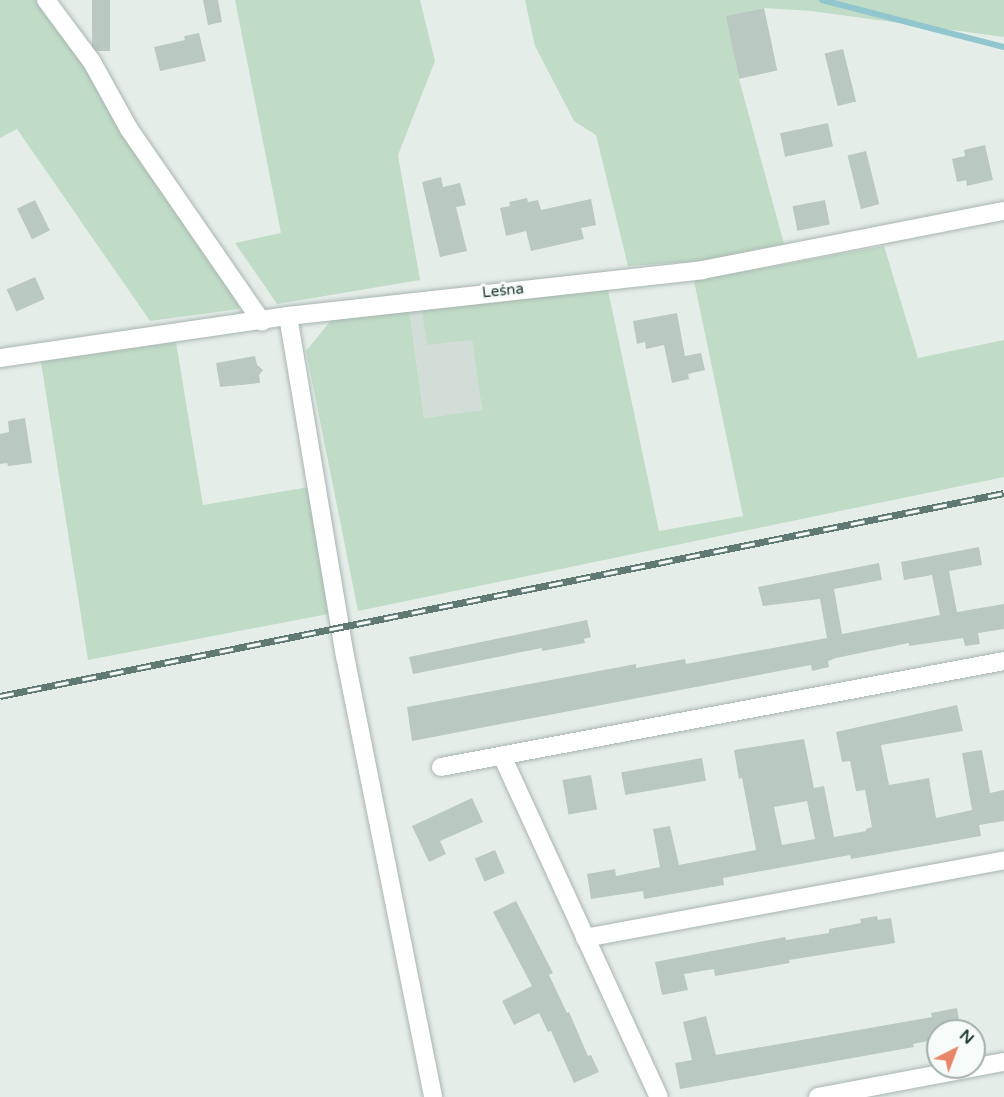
<!DOCTYPE html>
<html>
<head>
<meta charset="utf-8">
<style>
  body { margin:0 }
  #map { position:relative; width:1004px; height:1097px; overflow:hidden; background:#e5ede9; font-family:"Varela Round",sans-serif }
  div>[style] { position:absolute }
  .built>* { inset:0; background:#d3ddd8 }
  .green>* { inset:0; background:#c0dcc7 }
  .stream>* { height:6px; margin:-3px; padding:0 3px; transform-origin:3px; border-radius:3px; background:#91c6ce }
  .building>* { inset:0; background:#bac8c2; transform-origin:0 0 }
  .roads { filter:drop-shadow(0 0 2px #a8b5b0) drop-shadow(0 0 2px #a8b5b0) }
  .minor>* { height:18px; margin:-9px; padding:0 9px; transform-origin:9px; border-radius:9px; background:#fff }
  .rail>* { height:7px; margin-top:-3.5px; transform-origin:0; background:repeating-linear-gradient(90deg,#f6faf8 0 14px,#607972 0 28px); box-sizing:border-box; border-block:2px solid #607972 }
  span { translate:-50% -50%; white-space:nowrap; text-align:center; line-height:1.15; -webkit-text-stroke:6px #f6faf8; paint-order:stroke }
  .street-label { font-size:15px; color:#253e37 }
  .north { position:absolute; left:926px; top:1019px; width:60px; height:60px; box-sizing:border-box; background:#f6faf8; border:2px solid #a2afab; border-radius:50%; rotate:42deg; font-size:16px; font-weight:700; line-height:24px; text-align:center; color:#253e37 }
  .north::after { content:''; display:block; margin:auto; width:21px; height:27px; background:#e88568; clip-path:polygon(50% 0,100% 100%,50% 72%,0 100%) }
</style>
</head>
<body>
<div id="map">
  <div class="built">
    <div style="clip-path:polygon(421px 306px,472px 339px,482px 410px,424px 418px,409px 308px)"></div>
  </div>
  <div class="green">
    <div style="clip-path:polygon(0 0,39px 0,85px 63px,236px 295px,239px 309px,150px 321px,17px 129px,0 138px)"></div>
    <div style="clip-path:polygon(235px 0,420px 0,435px 61px,398px 155px,420px 280px,277px 304px,235px 243px,281px 233px)"></div>
    <div style="clip-path:polygon(525px 0,1004px 0,1004px 37px,811px 11px,764px 8px,727px 16px,739px 79px,784px 244px,699px 261px,628px 266px,596px 135px,574px 121px,535px 46px)"></div>
    <div style="clip-path:polygon(884px 246px,918px 358px,1004px 340px,1004px 477px,358px 611px,306px 351px,333px 318px,409px 308px,424px 418px,482px 410px,472px 340px,427px 345px,421px 306px,608px 290px,659px 531px,743px 516px,694px 281px)"></div>
    <div style="clip-path:polygon(176px 342px,203px 505px,309px 487px,328px 614px,88px 660px,41px 362px)"></div>
  </div>
  <div class="stream">
    <div style="left:822px;top:0;width:188px;rotate:14.5deg"></div>
  </div>
  <div class="building">
    <div style="left:92px;top:0;width:18px;height:51px"></div>
    <div style="clip-path:polygon(203px 0,218px 0,222px 22px,208px 25px)"></div>
    <div style="left:764px;top:8px;width:64px;height:39px;rotate:78deg"></div>
    <div style="clip-path:polygon(199px 33px,206px 61px,160px 71px,154px 47px,185px 40px,184px 36px)"></div>
    <div style="left:843px;top:49px;width:54px;height:19px;rotate:76deg"></div>
    <div style="left:828px;top:123px;width:24px;height:49px;rotate:78deg"></div>
    <div style="clip-path:polygon(985px 145px,993px 180px,967px 186px,966px 180px,957px 182px,952px 159px,965px 156px,964px 150px)"></div>
    <div style="left:866px;top:151px;width:55px;height:19px;rotate:76deg"></div>
    <div style="clip-path:polygon(441px 177px,443px 187px,460px 183px,466px 205px,456px 207px,467px 251px,440px 257px,422px 182px)"></div>
    <div style="clip-path:polygon(527px 198px,528px 202px,538px 200px,541px 210px,591px 199px,596px 225px,581px 228px,584px 239px,531px 251px,526px 231px,506px 236px,500px 208px,510px 206px,509px 202px)"></div>
    <div style="left:35px;top:200px;width:34px;height:20px;rotate:64deg"></div>
    <div style="left:825px;top:200px;width:25px;height:33px;rotate:79deg"></div>
    <div style="left:35px;top:277px;width:24px;height:31px;rotate:66deg"></div>
    <div style="clip-path:polygon(677px 313px,685px 356px,701px 353px,705px 370px,688px 374px,689px 379px,672px 383px,664px 345px,646px 349px,645px 342px,637px 344px,633px 321px)"></div>
    <div style="clip-path:polygon(255px 356px,257px 365px,263px 370px,259px 375px,260px 383px,220px 387px,216px 363px)"></div>
    <div style="clip-path:polygon(25px 418px,32px 463px,8px 466px,7px 463px,0 464px,0 434px,9px 432px,8px 421px)"></div>
    <div style="clip-path:polygon(979px 547px,982px 565px,949px 571px,957px 612px,1004px 604px,1004px 629px,978px 633px,980px 644px,965px 646px,963px 638px,909px 646px,909px 643px,836px 658px,828px 661px,829px 667px,812px 671px,811px 665px,412px 741px,407px 707px,636px 664px,636px 668px,685px 659px,686px 664px,827px 638px,820px 599px,763px 606px,758px 587px,879px 563px,882px 580px,834px 589px,842px 634px,940px 615px,932px 575px,904px 580px,901px 562px)"></div>
    <div style="clip-path:polygon(587px 620px,591px 637px,584px 639px,585px 643px,542px 651px,542px 648px,413px 674px,409px 657px)"></div>
    <div style="clip-path:polygon(evenodd,957px 705px,963px 731px,881px 745px,889px 785px,929px 778px,936px 818px,972px 810px,962px 753px,982px 750px,990px 793px,1004px 790px,1004px 821px,979px 825px,981px 836px,851px 859px,850px 855px,723px 878px,724px 885px,644px 899px,643px 891px,591px 899px,587px 874px,615px 869px,616px 876px,660px 867px,653px 829px,670px 826px,679px 865px,756px 850px,742px 778px,739px 779px,734px 750px,804px 739px,814px 788px,824px 786px,834px 837px,866px 831px,866px 829px,872px 827px,865px 790px,856px 791px,850px 761px,842px 762px,836px 732px,957px 705px,807px 801px,815px 839px,782px 845px,774px 807px,807px 801px)"></div>
    <div style="left:702px;top:758px;width:23px;height:82px;rotate:80deg"></div>
    <div style="left:591px;top:775px;width:35px;height:29px;rotate:80deg"></div>
    <div style="clip-path:polygon(472px 798px,483px 822px,440px 841px,446px 854px,429px 862px,412px 826px)"></div>
    <div style="left:495px;top:850px;width:25px;height:22px;rotate:67deg"></div>
    <div style="clip-path:polygon(516px 901px,553px 973px,549px 975px,567px 1013px,569px 1012px,588px 1056px,591px 1055px,599px 1072px,574px 1083px,551px 1031px,548px 1032px,539px 1013px,514px 1025px,502px 1001px,532px 986px,493px 912px)"></div>
    <div style="clip-path:polygon(877px 916px,878px 920px,891px 918px,895px 943px,789px 960px,790px 963px,715px 976px,714px 969px,684px 974px,688px 990px,662px 995px,655px 962px,785px 937px,786px 940px,829px 933px,829px 929px,861px 923px,860px 919px)"></div>
    <div style="clip-path:polygon(957px 1008px,961px 1031px,938px 1031px,938px 1039px,913px 1044px,914px 1047px,680px 1089px,675px 1063px,692px 1060px,683px 1022px,706px 1016px,716px 1055px,932px 1017px,931px 1013px)"></div>
  </div>
  <div class="roads">
    <div class="minor">
      <div style="left:46px;top:0;width:77px;rotate:53.4deg"></div>
      <div style="left:92px;top:62px;width:77px;rotate:61.1deg"></div>
      <div style="left:129px;top:129px;width:234px;rotate:55.4deg"></div>
      <div style="left:288px;top:316px;width:345px;rotate:80.5deg"></div>
      <div style="left:345px;top:656px;width:450px;rotate:78.7deg"></div>
      <div style="left:0;top:358px;width:291px;rotate:-8.3deg"></div>
      <div style="left:288px;top:316px;width:417px;rotate:-6.3deg"></div>
      <div style="left:702px;top:270px;width:308px;rotate:-11.1deg"></div>
      <div style="left:502px;top:756px;width:375px;rotate:65.3deg"></div>
      <div style="left:441px;top:767px;width:573px;rotate:-10.66deg"></div>
      <div style="left:585px;top:938px;width:426px;rotate:-10.5deg"></div>
      <div style="left:818px;top:1097px;width:189px;rotate:-10.7deg"></div>
    </div>
  </div>
  <div class="rail">
    <div style="left:0;top:696px;width:1024px;rotate:-11.43deg"></div>
  </div>
  <div class="street-label">
    <span style="left:503px;top:291px;rotate:-6deg">Leśna</span>
  </div>
  <div class="north">N</div>
</div>
</body>
</html>
